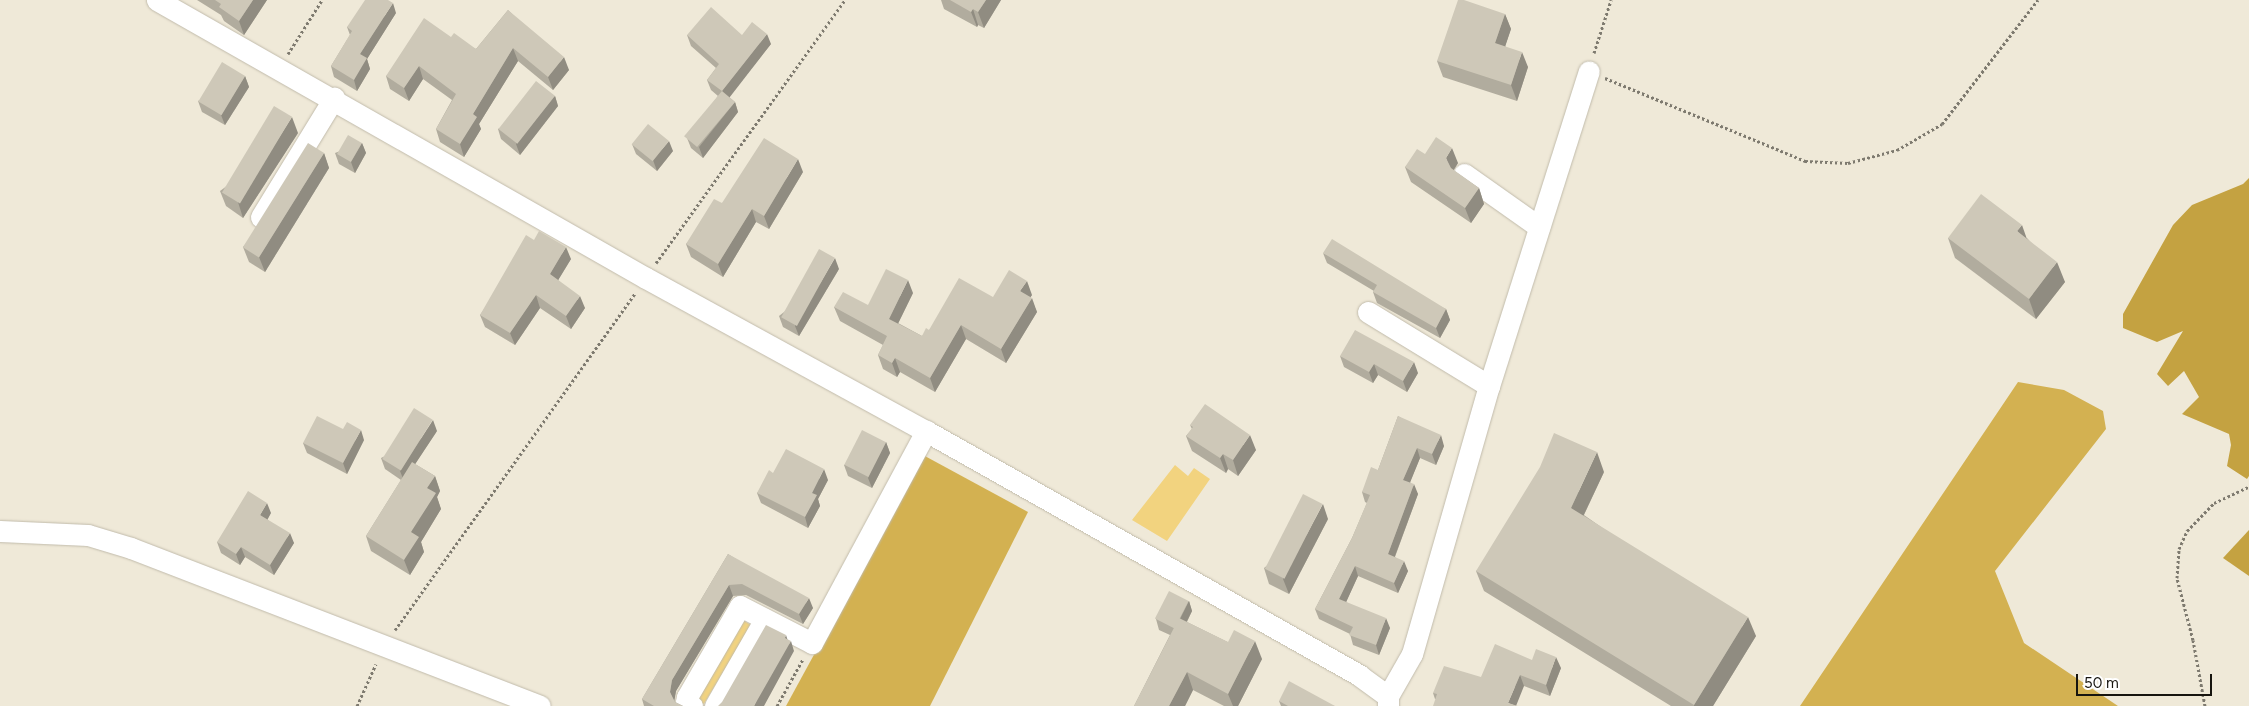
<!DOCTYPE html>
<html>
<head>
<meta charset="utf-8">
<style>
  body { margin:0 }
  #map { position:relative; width:2249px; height:706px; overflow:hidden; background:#efe9d8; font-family:Figtree,sans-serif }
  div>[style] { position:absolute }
  .green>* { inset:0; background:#f2d37f; transform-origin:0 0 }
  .forest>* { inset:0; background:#d3b151 }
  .water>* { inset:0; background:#c4a241 }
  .path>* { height:3px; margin-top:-1.5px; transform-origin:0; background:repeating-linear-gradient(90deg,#7e7a6f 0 2.5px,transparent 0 5px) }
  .roads { filter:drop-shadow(0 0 1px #c1bbab) drop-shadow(0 0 1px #c1bbab) }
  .minor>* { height:21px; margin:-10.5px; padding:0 10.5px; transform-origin:10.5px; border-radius:10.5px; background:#fff }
  .wall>* { inset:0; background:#b1ac9e }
  .shaded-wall>* { inset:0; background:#908c81 }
  .building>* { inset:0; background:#cec8b8; transform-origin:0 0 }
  span { translate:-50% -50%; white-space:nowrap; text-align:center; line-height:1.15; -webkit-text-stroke:4px #fff; paint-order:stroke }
  .scale { position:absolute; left:2076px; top:674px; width:136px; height:22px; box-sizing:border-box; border:2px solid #17150f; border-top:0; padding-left:6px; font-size:15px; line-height:18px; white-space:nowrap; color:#17150f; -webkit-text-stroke:4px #fff; paint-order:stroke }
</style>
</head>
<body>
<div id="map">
  <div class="green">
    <div style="clip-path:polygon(1175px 465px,1188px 476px,1194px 468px,1210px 479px,1167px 541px,1132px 520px)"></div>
    <div style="left:741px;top:619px;width:12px;height:92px;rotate:31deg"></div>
  </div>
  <div class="forest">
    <div style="clip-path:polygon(2018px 382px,2064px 390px,2103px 411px,2106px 429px,1995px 571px,2024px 643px,2118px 706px,1800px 706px)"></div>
    <div style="clip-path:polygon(923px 455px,1028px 512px,930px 706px,786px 706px)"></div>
  </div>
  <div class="water">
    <div style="clip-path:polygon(2249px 178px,2249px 476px,2247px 479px,2227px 466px,2231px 445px,2229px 434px,2182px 414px,2199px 397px,2184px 371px,2168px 386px,2157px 374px,2183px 331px,2157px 342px,2123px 328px,2123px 314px,2173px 225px,2192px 205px,2243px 184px)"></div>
    <div style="clip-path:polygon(2249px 530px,2249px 576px,2223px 558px)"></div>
  </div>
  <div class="path">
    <div style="left:1594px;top:53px;width:56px;rotate:-72.2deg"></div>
    <div style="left:288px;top:54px;width:64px;rotate:-57.8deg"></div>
    <div style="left:1605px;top:78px;width:217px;rotate:22.5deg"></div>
    <div style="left:1805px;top:161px;width:43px;rotate:2.7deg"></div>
    <div style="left:1848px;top:163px;width:51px;rotate:-14.9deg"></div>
    <div style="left:1897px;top:150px;width:52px;rotate:-30deg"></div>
    <div style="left:1942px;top:124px;width:157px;rotate:-52.3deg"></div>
    <div style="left:656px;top:263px;width:324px;rotate:-54.3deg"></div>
    <div style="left:395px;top:630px;width:414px;rotate:-54.5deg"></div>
    <div style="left:357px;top:706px;width:46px;rotate:-65.7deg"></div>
    <div style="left:777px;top:706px;width:54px;rotate:-61deg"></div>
    <div style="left:2205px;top:706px;width:67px;rotate:-100.3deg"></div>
    <div style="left:2193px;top:640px;width:64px;rotate:-104.5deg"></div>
    <div style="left:2177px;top:578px;width:29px;rotate:-86deg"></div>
    <div style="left:2179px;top:549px;width:20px;rotate:-66deg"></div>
    <div style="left:2187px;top:531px;width:39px;rotate:-46deg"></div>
    <div style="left:2214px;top:503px;width:38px;rotate:-25deg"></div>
  </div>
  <div class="roads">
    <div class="minor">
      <div style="left:157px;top:0;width:562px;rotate:29.62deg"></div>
      <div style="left:646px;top:278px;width:319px;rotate:28.7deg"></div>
      <div style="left:926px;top:431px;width:498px;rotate:29.4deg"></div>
      <div style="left:1360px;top:676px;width:34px;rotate:36deg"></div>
      <div style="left:1464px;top:174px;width:92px;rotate:35.2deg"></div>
      <div style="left:261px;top:217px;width:140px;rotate:-58.5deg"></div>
      <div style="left:1368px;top:312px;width:142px;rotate:31.4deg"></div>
      <div style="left:0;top:531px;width:88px;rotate:2.6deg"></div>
      <div style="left:88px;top:535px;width:45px;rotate:16.8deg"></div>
      <div style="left:131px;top:548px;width:438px;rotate:21.1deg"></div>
      <div style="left:692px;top:706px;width:7px;rotate:-146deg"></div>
      <div style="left:686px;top:702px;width:5px;rotate:-79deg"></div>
      <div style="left:687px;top:697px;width:105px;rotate:-59.8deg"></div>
      <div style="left:740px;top:606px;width:81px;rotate:27.2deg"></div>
      <div style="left:812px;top:643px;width:241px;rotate:-61.7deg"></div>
      <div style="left:715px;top:706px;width:100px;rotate:-60.1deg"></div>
      <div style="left:1388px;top:706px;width:10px;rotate:-90deg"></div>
      <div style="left:1388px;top:696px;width:48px;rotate:-60.3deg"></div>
      <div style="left:1412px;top:654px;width:279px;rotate:-74deg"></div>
      <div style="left:1489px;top:386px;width:330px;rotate:-72.4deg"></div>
    </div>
  </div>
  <div class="wall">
    <div style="clip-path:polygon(197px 0,267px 0,244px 35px,224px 21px,221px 15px)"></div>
    <div style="clip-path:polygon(941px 0,1001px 0,984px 28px,978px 25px,977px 27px,944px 9px)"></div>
    <div style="clip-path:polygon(508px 10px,569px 70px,553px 90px,518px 61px,479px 124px,481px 129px,464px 157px,440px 142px,436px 129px,452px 100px,423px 79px,409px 101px,390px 89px,386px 76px,451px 37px,476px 49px)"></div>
    <div style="clip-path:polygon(396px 13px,367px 59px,370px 69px,357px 91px,334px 77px,331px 66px,350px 35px,347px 27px)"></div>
    <div style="clip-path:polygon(1505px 14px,1511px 29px,1505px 46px,1528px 67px,1517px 101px,1443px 77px,1437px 61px)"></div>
    <div style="clip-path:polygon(687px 35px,771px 44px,729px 97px,735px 102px,738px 112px,703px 158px,691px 148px,687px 138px,718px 96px,711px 90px,707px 80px,716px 68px,691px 46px)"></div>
    <div style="clip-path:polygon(245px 76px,249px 87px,225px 125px,202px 112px,198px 101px)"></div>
    <div style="clip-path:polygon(555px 96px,558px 106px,520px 155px,501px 139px,498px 129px)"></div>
    <div style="clip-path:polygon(298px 133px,243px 218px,226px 206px,220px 191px)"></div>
    <div style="clip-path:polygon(362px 143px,366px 153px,355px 173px,339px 164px,335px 153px)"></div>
    <div style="clip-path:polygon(632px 144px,673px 151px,657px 171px,636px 154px)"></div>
    <div style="clip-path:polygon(324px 153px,329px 168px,265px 272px,249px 262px,243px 247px)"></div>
    <div style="clip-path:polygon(1425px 154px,1458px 163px,1453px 170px,1479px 188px,1484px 204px,1471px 223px,1411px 182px,1405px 167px)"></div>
    <div style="clip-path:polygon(803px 172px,769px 229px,756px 222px,723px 277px,691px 257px,686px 244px,722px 203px)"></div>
    <div style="clip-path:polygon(1948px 238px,2027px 238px,2065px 282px,2036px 319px,1955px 258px)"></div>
    <div style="clip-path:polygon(534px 240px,571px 259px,558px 280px,585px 308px,571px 329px,540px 308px,515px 345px,485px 327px,480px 315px)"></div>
    <div style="clip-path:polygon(1323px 253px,1446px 309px,1450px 320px,1440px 338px,1377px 303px,1373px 292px,1374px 291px,1327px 263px)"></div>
    <div style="clip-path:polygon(839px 269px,799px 336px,783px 327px,779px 316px)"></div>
    <div style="clip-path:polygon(913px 293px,898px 323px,922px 336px,929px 330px,993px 297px,1032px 295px,1030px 297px,1037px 312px,1006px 363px,966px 339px,935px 392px,900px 372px,897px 377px,883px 369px,878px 355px,883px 345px,840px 321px,834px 307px,868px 305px)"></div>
    <div style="clip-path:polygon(1340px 356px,1418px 373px,1407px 392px,1378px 375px,1373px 383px,1344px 367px)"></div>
    <div style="clip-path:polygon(1398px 416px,1444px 446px,1436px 465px,1420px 458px,1410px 482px,1418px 494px,1395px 557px,1408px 571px,1398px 593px,1358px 576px,1346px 602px,1390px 628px,1379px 655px,1353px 645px,1350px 634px,1319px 619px,1315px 609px,1352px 538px,1367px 503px,1365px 502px,1362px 492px,1378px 470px)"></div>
    <div style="clip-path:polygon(1190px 425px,1256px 450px,1238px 476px,1228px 469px,1226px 473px,1192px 451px,1186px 436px,1192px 429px)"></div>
    <div style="clip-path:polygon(437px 431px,415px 464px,435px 476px,440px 491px,437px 497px,441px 509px,421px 542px,424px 552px,410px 575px,371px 551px,366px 536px,401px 480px,385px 469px,381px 458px)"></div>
    <div style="clip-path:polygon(364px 440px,347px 474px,307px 453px,303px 443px)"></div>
    <div style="clip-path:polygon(886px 442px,890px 453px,872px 488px,848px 476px,844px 465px)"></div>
    <div style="clip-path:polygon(1604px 472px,1584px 515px,1756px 636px,1713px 706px,1671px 706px,1484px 591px,1476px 571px)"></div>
    <div style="clip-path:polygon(773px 473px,828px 480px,818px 499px,820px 506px,808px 528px,761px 503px,757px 493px)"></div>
    <div style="clip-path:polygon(271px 513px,267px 519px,294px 543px,274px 575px,245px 557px,240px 565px,221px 553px,217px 542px)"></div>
    <div style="clip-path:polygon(1328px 519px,1289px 594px,1269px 584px,1264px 568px)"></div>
    <div style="clip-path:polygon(728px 554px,813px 608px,803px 624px,746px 595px,733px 596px,676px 691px,674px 700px,675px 702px,683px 706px,644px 706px,642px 699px)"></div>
    <div style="clip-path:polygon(1189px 601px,1192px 611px,1187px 622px,1262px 659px,1238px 706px,1224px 706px,1193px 690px,1185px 706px,1134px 706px,1170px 635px,1159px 630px,1156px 619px)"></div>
    <div style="clip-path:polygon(1561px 668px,1550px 696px,1524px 686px,1435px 699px,1433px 693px,1481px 677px)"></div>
    <div style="clip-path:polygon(1279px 701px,1335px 706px,1281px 706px)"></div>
  </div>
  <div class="shaded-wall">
    <div style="clip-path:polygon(253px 0,267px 0,244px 35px,239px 21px)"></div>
    <div style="clip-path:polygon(986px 0,1001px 0,984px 28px,978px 12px)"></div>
    <div style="clip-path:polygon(393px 3px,396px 13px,367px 59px,370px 69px,357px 91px,354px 80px,360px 54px)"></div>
    <div style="clip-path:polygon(973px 9px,978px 25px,977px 27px,971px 12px)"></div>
    <div style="clip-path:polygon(1505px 14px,1511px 29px,1501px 59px,1495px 43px)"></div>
    <div style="clip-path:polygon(767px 34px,771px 44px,726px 102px,722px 91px)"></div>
    <div style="clip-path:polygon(513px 48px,518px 61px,479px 124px,481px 129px,464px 157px,460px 144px,473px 114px)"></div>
    <div style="clip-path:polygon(1522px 52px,1528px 67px,1517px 101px,1511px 85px)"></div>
    <div style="clip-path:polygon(564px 57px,569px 70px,553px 90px,548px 77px)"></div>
    <div style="clip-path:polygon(419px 66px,423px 79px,409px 101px,404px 88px)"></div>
    <div style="clip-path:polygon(245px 76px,249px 87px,225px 125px,221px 115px)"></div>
    <div style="clip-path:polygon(555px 96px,558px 106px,520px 155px,516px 144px)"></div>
    <div style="clip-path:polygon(735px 102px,738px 112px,703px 158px,699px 147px)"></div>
    <div style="clip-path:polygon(292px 117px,298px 133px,243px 218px,238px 202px)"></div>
    <div style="clip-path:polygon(669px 141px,673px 151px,657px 171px,653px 160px)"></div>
    <div style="clip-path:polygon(362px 143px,366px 153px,355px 173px,351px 162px)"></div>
    <div style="clip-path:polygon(1452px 148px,1458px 163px,1452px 173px,1446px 158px)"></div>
    <div style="clip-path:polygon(324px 153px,329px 168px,265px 272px,259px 257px)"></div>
    <div style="clip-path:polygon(798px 159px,803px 172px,769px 229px,764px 216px)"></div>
    <div style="clip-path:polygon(1479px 188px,1484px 204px,1471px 223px,1465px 208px)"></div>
    <div style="clip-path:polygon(752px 209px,756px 222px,723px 277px,718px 264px)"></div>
    <div style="clip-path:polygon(2022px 225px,2029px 245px,2017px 231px)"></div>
    <div style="clip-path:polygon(566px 247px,571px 259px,554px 287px,550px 274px)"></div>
    <div style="clip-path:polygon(835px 258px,839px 269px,799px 336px,795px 326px)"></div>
    <div style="clip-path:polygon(2057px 262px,2065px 282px,2036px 319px,2029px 299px)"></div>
    <div style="clip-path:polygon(908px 280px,913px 293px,894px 332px,889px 319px)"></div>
    <div style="clip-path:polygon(1027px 281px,1032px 295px,1025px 305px,1020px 291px)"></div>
    <div style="clip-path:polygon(536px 295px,540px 308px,515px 345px,510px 333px)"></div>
    <div style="clip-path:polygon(580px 296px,585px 308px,571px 329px,566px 316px)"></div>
    <div style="clip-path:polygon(1032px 298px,1037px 312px,1006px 363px,1001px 349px)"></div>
    <div style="clip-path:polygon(1446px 309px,1450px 320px,1440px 338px,1436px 328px)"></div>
    <div style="clip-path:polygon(961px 325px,966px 339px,935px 392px,930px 378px)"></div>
    <div style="clip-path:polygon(895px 358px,900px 372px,897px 377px,892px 363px)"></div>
    <div style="clip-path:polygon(1414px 362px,1418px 373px,1407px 392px,1403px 381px)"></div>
    <div style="clip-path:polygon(1374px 364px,1378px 375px,1373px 383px,1369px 372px)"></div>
    <div style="clip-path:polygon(433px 420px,437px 431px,404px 481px,400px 471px)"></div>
    <div style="clip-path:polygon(361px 430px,364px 440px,347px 474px,343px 463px)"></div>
    <div style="clip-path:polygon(1250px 435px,1256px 450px,1238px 476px,1233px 460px)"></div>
    <div style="clip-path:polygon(1441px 435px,1444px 446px,1436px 465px,1432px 454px)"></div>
    <div style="clip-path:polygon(886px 442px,890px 453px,872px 488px,868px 478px)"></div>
    <div style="clip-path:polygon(1417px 448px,1420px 458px,1407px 490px,1403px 480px)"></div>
    <div style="clip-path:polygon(1597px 452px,1604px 472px,1578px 527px,1571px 508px)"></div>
    <div style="clip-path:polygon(1223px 454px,1228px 469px,1226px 473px,1220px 458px)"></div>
    <div style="clip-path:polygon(824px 469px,828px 480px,818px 499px,820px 506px,808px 528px,805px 517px,812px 493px)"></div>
    <div style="clip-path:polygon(435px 476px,440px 491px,437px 497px,441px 509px,421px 542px,424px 552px,410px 575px,404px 560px,411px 532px,427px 488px)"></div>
    <div style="clip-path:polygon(1414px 484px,1418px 494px,1392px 564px,1388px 554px)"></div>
    <div style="clip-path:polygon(267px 503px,271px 513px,264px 526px,260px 515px)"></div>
    <div style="clip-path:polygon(1323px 504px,1328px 519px,1289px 594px,1283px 579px)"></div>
    <div style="clip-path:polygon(290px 533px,294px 543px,274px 575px,270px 565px)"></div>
    <div style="clip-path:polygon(241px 547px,245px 557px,240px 565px,236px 554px)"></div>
    <div style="clip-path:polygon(1404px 561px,1408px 571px,1398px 593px,1394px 583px)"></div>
    <div style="clip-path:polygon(1355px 566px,1358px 576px,1343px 609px,1339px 599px)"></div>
    <div style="clip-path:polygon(729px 585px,733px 596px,676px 691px,674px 703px,670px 692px,672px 680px)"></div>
    <div style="clip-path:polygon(809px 598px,813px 608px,803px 624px,799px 614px)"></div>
    <div style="clip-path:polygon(1189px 601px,1192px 611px,1178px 639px,1175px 629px)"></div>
    <div style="clip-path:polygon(1748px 617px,1756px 636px,1713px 706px,1694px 706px,1694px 705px)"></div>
    <div style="clip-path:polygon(1386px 618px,1390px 628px,1379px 655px,1376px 645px)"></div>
    <div style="clip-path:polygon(786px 635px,789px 644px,791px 641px,794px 651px,764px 706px,754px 706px)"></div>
    <div style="clip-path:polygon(1255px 641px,1262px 659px,1238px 706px,1233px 706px,1228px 694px)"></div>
    <div style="clip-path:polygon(1556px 657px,1561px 668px,1550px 696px,1546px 685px)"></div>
    <div style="clip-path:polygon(1187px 672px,1193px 690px,1185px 706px,1169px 706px)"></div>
    <div style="clip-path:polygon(1520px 675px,1524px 686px,1516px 706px,1508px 703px)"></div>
  </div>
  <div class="building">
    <div style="clip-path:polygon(215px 0,253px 0,239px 21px,219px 7px,221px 4px)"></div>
    <div style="clip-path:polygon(365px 0,388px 0,393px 3px,360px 54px,367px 58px,354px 80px,331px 66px,352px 31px,347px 27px)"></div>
    <div style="clip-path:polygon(950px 0,986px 0,978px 12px,973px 9px,971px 12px)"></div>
    <div style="clip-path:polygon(1458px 0,1464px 0,1505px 14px,1495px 43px,1522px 52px,1511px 85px,1437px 61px)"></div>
    <div style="clip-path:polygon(711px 7px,742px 35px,752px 22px,767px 34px,722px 91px,707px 80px,719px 64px,687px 35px)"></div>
    <div style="clip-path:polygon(508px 10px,564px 57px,548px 77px,513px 48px,473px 114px,477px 117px,460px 144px,436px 129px,456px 94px,419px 66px,404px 88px,386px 76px,424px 18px,451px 37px,454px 33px,476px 49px)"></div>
    <div style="left:222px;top:62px;width:27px;height:46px;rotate:31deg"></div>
    <div style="left:536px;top:81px;width:24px;height:61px;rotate:38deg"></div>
    <div style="left:722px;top:91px;width:17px;height:59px;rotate:40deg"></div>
    <div style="left:274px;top:106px;width:21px;height:101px;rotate:31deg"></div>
    <div style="left:648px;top:124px;width:27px;height:26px;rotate:39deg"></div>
    <div style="left:348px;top:135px;width:16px;height:22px;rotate:30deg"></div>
    <div style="clip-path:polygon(1436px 137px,1452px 148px,1446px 158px,1451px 168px,1479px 188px,1465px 208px,1405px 167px,1417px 149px,1425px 154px)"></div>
    <div style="clip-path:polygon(764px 138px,798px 159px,764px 216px,752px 209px,718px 264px,686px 244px,714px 199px,722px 203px)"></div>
    <div style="left:308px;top:143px;width:19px;height:123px;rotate:32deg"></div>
    <div style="clip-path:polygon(1981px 194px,2022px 225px,2017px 231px,2057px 262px,2029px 299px,1948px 238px)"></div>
    <div style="clip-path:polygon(539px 231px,566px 247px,550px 274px,580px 296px,566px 316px,536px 295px,510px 333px,480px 315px,526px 235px,534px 240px)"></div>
    <div style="clip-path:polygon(1332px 239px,1446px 309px,1436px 328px,1373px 292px,1377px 285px,1323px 253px)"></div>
    <div style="left:819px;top:249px;width:18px;height:78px;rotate:29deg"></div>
    <div style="clip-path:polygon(886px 269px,908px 280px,889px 319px,922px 336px,926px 328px,929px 330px,959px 278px,993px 297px,1009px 270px,1027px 281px,1020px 291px,1032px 298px,1001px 349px,961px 325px,930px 378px,895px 358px,892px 363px,878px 355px,887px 336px,834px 307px,843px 292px,868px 305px)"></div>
    <div style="clip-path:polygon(1355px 330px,1414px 362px,1403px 381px,1374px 364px,1369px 372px,1340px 356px)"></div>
    <div style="clip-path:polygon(1205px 404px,1250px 435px,1233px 460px,1223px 454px,1220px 458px,1186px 436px,1193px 427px,1190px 425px)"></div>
    <div style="left:414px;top:408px;width:22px;height:60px;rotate:32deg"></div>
    <div style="clip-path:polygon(317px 416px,343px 429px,347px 422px,361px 430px,343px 463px,303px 443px)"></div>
    <div style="clip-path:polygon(1398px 416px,1441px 435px,1432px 454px,1417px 448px,1403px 480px,1414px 484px,1388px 554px,1404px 561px,1394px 583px,1355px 566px,1339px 599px,1386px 618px,1376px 645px,1349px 635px,1353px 627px,1315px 609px,1352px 538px,1370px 495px,1362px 492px,1371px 467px,1378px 470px)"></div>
    <div style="left:862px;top:430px;width:27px;height:39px;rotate:27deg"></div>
    <div style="clip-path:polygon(1554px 433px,1597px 452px,1571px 508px,1748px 617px,1694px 705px,1476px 571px,1540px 467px)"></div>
    <div style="clip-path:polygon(786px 449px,824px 469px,812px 493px,817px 495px,805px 517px,757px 493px,769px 470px,773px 473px)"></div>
    <div style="clip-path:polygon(412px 462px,435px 476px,427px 488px,436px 493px,411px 532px,419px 537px,404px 560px,366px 536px)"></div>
    <div style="clip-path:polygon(248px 491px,267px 503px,260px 515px,290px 533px,270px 565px,241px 547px,236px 554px,217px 542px)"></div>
    <div style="left:1303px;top:494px;width:22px;height:84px;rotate:27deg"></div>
    <div style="clip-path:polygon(728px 554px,809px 598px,799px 614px,742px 584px,729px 585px,672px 680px,670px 692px,675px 702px,683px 706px,654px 706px,642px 699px)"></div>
    <div style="left:1169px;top:591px;width:22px;height:31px;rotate:27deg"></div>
    <div style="clip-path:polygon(1179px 618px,1228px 642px,1234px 630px,1255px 641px,1228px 694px,1187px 672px,1169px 706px,1134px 706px)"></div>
    <div style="clip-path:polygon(766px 625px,786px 635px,785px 638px,791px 641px,754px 706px,718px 706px,722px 702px)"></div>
    <div style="clip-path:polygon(1495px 644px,1532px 660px,1536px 649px,1556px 657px,1546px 685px,1520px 675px,1508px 703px,1518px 706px,1433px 706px,1437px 694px,1433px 693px,1444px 666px,1481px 677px)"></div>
    <div style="clip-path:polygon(1289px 681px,1335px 706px,1288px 706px,1279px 701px)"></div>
  </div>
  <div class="scale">50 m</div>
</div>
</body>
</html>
